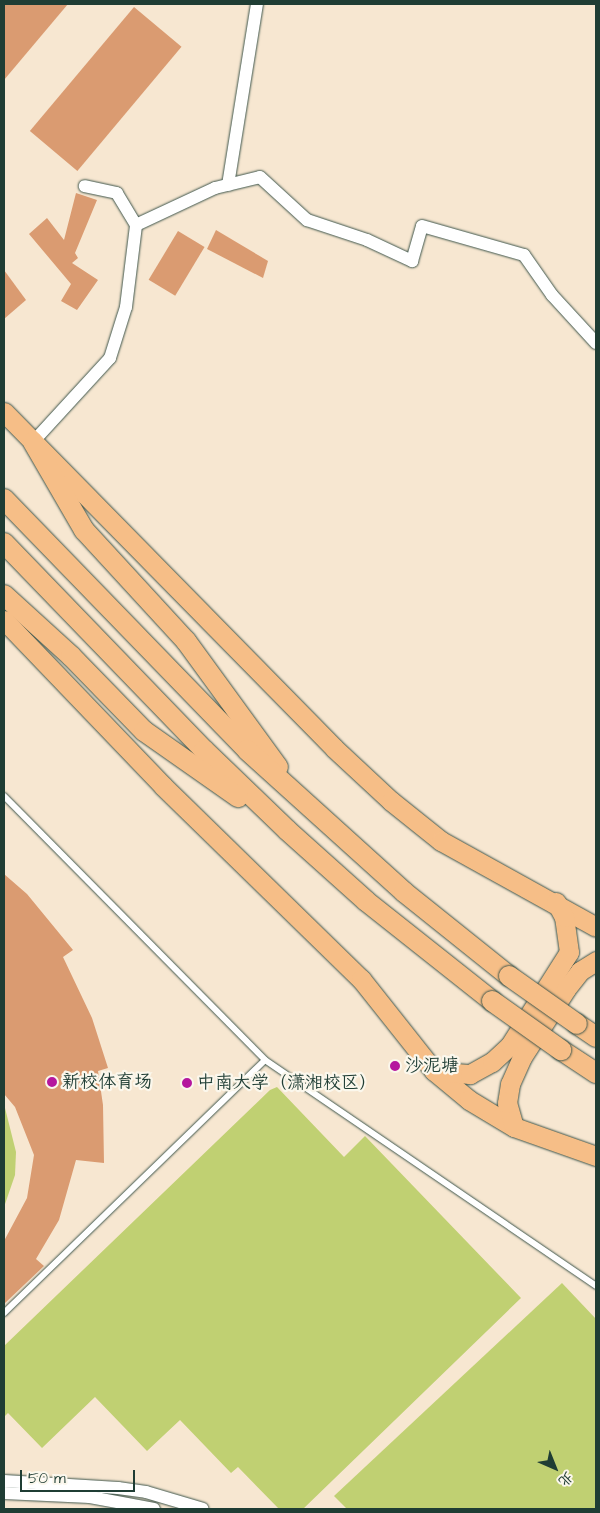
<!DOCTYPE html>
<html>
<head>
<meta charset="utf-8">
<style>
  body { margin:0 }
  #map { position:relative; width:600px; height:1513px; overflow:hidden; background:#f7e7d1; font-family:"Architects Daughter","LXGW WenKai TC",sans-serif }
  div>[style] { position:absolute }
  .green>* { inset:0; background:#c0d072 }
  .building>* { inset:0; background:#da9b71; transform-origin:0 0 }
  .roads { filter:drop-shadow(0 0 1px #3f564c) drop-shadow(0 0 1px #3f564c) }
  .service>* { height:6px; margin:-3px; padding:0 3px; transform-origin:3px; border-radius:3px; background:#fff }
  .minor>* { height:12px; margin:-6px; padding:0 6px; transform-origin:6px; border-radius:6px; background:#fff }
  .primary>* { height:19px; margin:-9.5px; padding:0 9.5px; transform-origin:9.5px; border-radius:9.5px; background:#f6be87 }
  .trunk>* { height:20px; margin:-10px; padding:0 10px; transform-origin:10px; border-radius:10px; background:#f6be87 }
  .bridges { filter:drop-shadow(0 0 1px #3f564c) drop-shadow(0 0 1px #3f564c) }
  .trunk-bridge>* { height:20px; margin:-10px; padding:0 10px; transform-origin:10px; border-radius:10px; background:#f6be87 }
  .dots>* { width:14px; height:14px; translate:-50% -50%; box-sizing:border-box; border:2px solid #fbf7ec; border-radius:50% }
  span { translate:-50% -50%; white-space:nowrap; text-align:center; line-height:1.15; -webkit-text-stroke:4.5px #fbf7ec; paint-order:stroke }
  .poi-label { font-size:18px; color:#1f3d34 }
  .left { translate:0 -50%; text-align:left }
  .frame { position:absolute; inset:0; border:5px solid #1f3d34; pointer-events:none }
  .north { position:absolute; left:530px; top:1443px; width:50px; height:50px; -webkit-text-stroke:4px #fbf7ec; paint-order:stroke; rotate:136deg; font-size:14px; font-weight:700; line-height:20px; text-align:center; color:#1f3d34 }
  .north::after { content:''; display:block; margin:auto; width:18px; height:22px; background:#1f3d34; clip-path:polygon(50% 0,100% 100%,50% 72%,0 100%) }
  .scale { position:absolute; left:20px; top:1470px; width:115px; height:22px; box-sizing:border-box; border:2px solid #1f3d34; border-top:0; padding-left:6px; font-size:15px; line-height:18px; white-space:nowrap; color:#1f3d34; -webkit-text-stroke:4px #fbf7ec; paint-order:stroke }
</style>
</head>
<body>
<div id="map">
  <div class="green">
    <div style="clip-path:polygon(277px 1087px,344px 1157px,365px 1136px,521px 1298px,303px 1509px,279px 1509px,238px 1467px,231px 1473px,180px 1420px,147px 1451px,95px 1397px,42px 1448px,8px 1413px,4px 1417px,4px 1346px,270px 1090px)"></div>
    <div style="clip-path:polygon(4px 1104px,16px 1152px,15px 1175px,4px 1207px)"></div>
    <div style="clip-path:polygon(562px 1283px,596px 1319px,596px 1509px,347px 1509px,334px 1496px)"></div>
  </div>
  <div class="building">
    <div style="clip-path:polygon(4px 4px,68px 4px,4px 80px)"></div>
    <div style="left:134px;top:7px;width:62px;height:162px;rotate:40deg"></div>
    <div style="clip-path:polygon(76px 193px,97px 200px,75px 253px,78px 258px,72px 263px,98px 280px,77px 310px,61px 301px,71px 284px,29px 234px,47px 218px,64px 240px)"></div>
    <div style="clip-path:polygon(216px 230px,268px 261px,263px 278px,207px 249px)"></div>
    <div style="left:178px;top:231px;width:31px;height:57px;rotate:31deg"></div>
    <div style="clip-path:polygon(4px 270px,26px 300px,4px 319px)"></div>
    <div style="clip-path:polygon(4px 874px,27px 894px,73px 950px,63px 957px,92px 1018px,108px 1068px,98px 1071px,103px 1105px,104px 1163px,76px 1160px,59px 1220px,36px 1259px,44px 1266px,4px 1304px,4px 1241px,27px 1198px,34px 1155px,15px 1107px,4px 1094px)"></div>
  </div>
  <div class="roads">
    <div class="service">
      <div style="left:4px;top:796px;width:371px;rotate:45.3deg"></div>
      <div style="left:265px;top:1060px;width:401px;rotate:34.3deg"></div>
      <div style="left:4px;top:1313px;width:363px;rotate:-44.1deg"></div>
    </div>
    <div class="minor">
      <div style="left:228px;top:185px;width:183px;rotate:-80.9deg"></div>
      <div style="left:136px;top:225px;width:87px;rotate:-25.1deg"></div>
      <div style="left:215px;top:188px;width:46px;rotate:-13.7deg"></div>
      <div style="left:260px;top:177px;width:64px;rotate:42.5deg"></div>
      <div style="left:307px;top:220px;width:63px;rotate:18.4deg"></div>
      <div style="left:367px;top:240px;width:50px;rotate:25deg"></div>
      <div style="left:412px;top:261px;width:36px;rotate:-74deg"></div>
      <div style="left:422px;top:226px;width:106px;rotate:15.9deg"></div>
      <div style="left:524px;top:255px;width:49px;rotate:55deg"></div>
      <div style="left:552px;top:295px;width:65px;rotate:47.5deg"></div>
      <div style="left:33px;top:442px;width:114px;rotate:-47.5deg"></div>
      <div style="left:110px;top:358px;width:53px;rotate:-72.6deg"></div>
      <div style="left:126px;top:307px;width:83px;rotate:-83deg"></div>
      <div style="left:136px;top:225px;width:37px;rotate:-121deg"></div>
      <div style="left:117px;top:193px;width:33px;rotate:-168deg"></div>
      <div style="left:4px;top:1481px;width:114px;rotate:3.5deg"></div>
      <div style="left:118px;top:1488px;width:28px;rotate:8deg"></div>
      <div style="left:146px;top:1492px;width:59px;rotate:16.6deg"></div>
      <div style="left:4px;top:1493px;width:86px;rotate:2.7deg"></div>
      <div style="left:90px;top:1497px;width:65px;rotate:10.6deg"></div>
    </div>
    <div class="primary">
      <div style="left:4px;top:412px;width:471px;rotate:45.5deg"></div>
      <div style="left:334px;top:748px;width:78px;rotate:42.9deg"></div>
      <div style="left:391px;top:801px;width:64px;rotate:38.7deg"></div>
      <div style="left:441px;top:841px;width:177px;rotate:29deg"></div>
      <div style="left:4px;top:620px;width:230px;rotate:46.2deg"></div>
      <div style="left:163px;top:786px;width:277px;rotate:44.3deg"></div>
      <div style="left:361px;top:979px;width:117px;rotate:51.6deg"></div>
      <div style="left:434px;top:1071px;width:45px;rotate:39.6deg"></div>
      <div style="left:469px;top:1100px;width:52px;rotate:31deg"></div>
      <div style="left:514px;top:1127px;width:87px;rotate:19.5deg"></div>
      <div style="left:434px;top:1071px;width:36px;rotate:5deg"></div>
      <div style="left:470px;top:1074px;width:25px;rotate:-29deg"></div>
      <div style="left:492px;top:1062px;width:25px;rotate:-43deg"></div>
      <div style="left:510px;top:1045px;width:110px;rotate:-57.6deg"></div>
      <div style="left:569px;top:952px;width:35px;rotate:-98deg"></div>
      <div style="left:564px;top:917px;width:17px;rotate:-118deg"></div>
      <div style="left:514px;top:1127px;width:25px;rotate:-106deg"></div>
      <div style="left:507px;top:1103px;width:19px;rotate:-81deg"></div>
      <div style="left:510px;top:1084px;width:30px;rotate:-66deg"></div>
      <div style="left:522px;top:1057px;width:81px;rotate:-57.1deg"></div>
      <div style="left:566px;top:989px;width:23px;rotate:-52deg"></div>
      <div style="left:580px;top:971px;width:19px;rotate:-32deg"></div>
    </div>
    <div class="trunk">
      <div style="left:33px;top:442px;width:102px;rotate:59.9deg"></div>
      <div style="left:84px;top:530px;width:151px;rotate:47.4deg"></div>
      <div style="left:186px;top:641px;width:156px;rotate:53.9deg"></div>
      <div style="left:4px;top:499px;width:349px;rotate:45.9deg"></div>
      <div style="left:247px;top:750px;width:212px;rotate:42.1deg"></div>
      <div style="left:404px;top:892px;width:134px;rotate:38.7deg"></div>
      <div style="left:4px;top:543px;width:288px;rotate:46deg"></div>
      <div style="left:204px;top:750px;width:115px;rotate:43.9deg"></div>
      <div style="left:287px;top:830px;width:106px;rotate:41.9deg"></div>
      <div style="left:366px;top:901px;width:161px;rotate:38.4deg"></div>
      <div style="left:4px;top:595px;width:91px;rotate:42.3deg"></div>
      <div style="left:71px;top:656px;width:105px;rotate:45.8deg"></div>
      <div style="left:144px;top:731px;width:115px;rotate:35.1deg"></div>
      <div style="left:577px;top:1024px;width:23px;rotate:34deg"></div>
      <div style="left:561px;top:1050px;width:42px;rotate:33.3deg"></div>
    </div>
  </div>
  <div class="bridges">
    <div class="trunk-bridge">
      <div style="left:509px;top:976px;width:83px;rotate:35.2deg"></div>
      <div style="left:492px;top:1001px;width:85px;rotate:35.4deg"></div>
    </div>
  </div>
  <div class="dots">
    <div style="left:395px;top:1066px;background:#b5179e"></div>
    <div style="left:52px;top:1082px;background:#b5179e"></div>
    <div style="left:187px;top:1083px;background:#b5179e"></div>
  </div>
  <div class="poi-label">
    <span class="left" style="left:405px;top:1066px">沙泥塘</span>
    <span class="left" style="left:62px;top:1082px">新校体育场</span>
    <span class="left" style="left:197px;top:1083px">中南大学（潇湘校区）</span>
  </div>
  <div class="frame"></div>
  <div class="north">北</div>
  <div class="scale">50 m</div>
</div>
</body>
</html>
